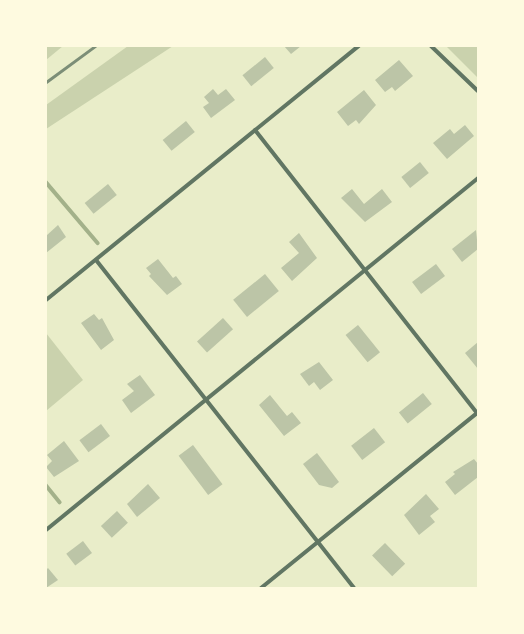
<!DOCTYPE html>
<html>
<head>
<meta charset="utf-8">
<style>
  body { margin:0 }
  #map { position:relative; width:524px; height:634px; overflow:hidden; background:#e9edc9; font-family:"Asap Condensed",sans-serif }
  div>[style] { position:absolute }
  .green>* { inset:0; background:#cad2ad }
  .stream>* { height:3.5px; margin:-1.75px; padding:0 1.75px; transform-origin:1.75px; border-radius:1.75px; background:#a3b18a }
  .building>* { inset:0; background:#bcc5a7; transform-origin:0 0 }
  .minor>* { height:4px; margin:-2px; padding:0 2px; transform-origin:2px; border-radius:2px; background:#617663 }
  .rail>* { height:3px; margin:-1.5px; padding:0 1.5px; transform-origin:1.5px; border-radius:1.5px; background:#7c8e77 }
  span { translate:-50% -50%; white-space:nowrap; text-align:center; line-height:1.15; -webkit-text-stroke:3px #fefae0; paint-order:stroke }
  .frame { position:absolute; inset:0; border:47px solid #fefae0; pointer-events:none }
</style>
</head>
<body>
<div id="map">
  <div class="green">
    <div style="clip-path:polygon(46px 46px,63px 46px,46px 60px)"></div>
    <div style="clip-path:polygon(128px 46px,173px 46px,46px 129px,46px 105px)"></div>
    <div style="clip-path:polygon(446px 46px,478px 46px,478px 78px)"></div>
    <div style="clip-path:polygon(46px 333px,83px 380px,46px 411px)"></div>
  </div>
  <div class="stream">
    <div style="left:46px;top:182px;width:80px;rotate:49.6deg"></div>
    <div style="left:46px;top:485px;width:22px;rotate:51deg"></div>
  </div>
  <div class="building">
    <div style="clip-path:polygon(284px 46px,301px 46px,291px 54px)"></div>
    <div style="left:265px;top:57px;width:14px;height:29px;rotate:51deg"></div>
    <div style="clip-path:polygon(399px 60px,413px 76px,395px 91px,392px 87px,385px 92px,375px 80px)"></div>
    <div style="clip-path:polygon(213px 89px,218px 95px,226px 89px,235px 100px,211px 118px,203px 107px,209px 103px,204px 97px)"></div>
    <div style="clip-path:polygon(364px 90px,376px 105px,359px 124px,356px 120px,348px 126px,337px 112px)"></div>
    <div style="left:186px;top:121px;width:14px;height:30px;rotate:51deg"></div>
    <div style="clip-path:polygon(465px 125px,474px 136px,447px 159px,433px 143px,450px 129px,454px 134px)"></div>
    <div style="left:420px;top:162px;width:14px;height:24px;rotate:51deg"></div>
    <div style="left:108px;top:184px;width:14px;height:30px;rotate:51deg"></div>
    <div style="clip-path:polygon(352px 189px,364px 204px,382px 189px,392px 202px,365px 222px,341px 198px)"></div>
    <div style="clip-path:polygon(58px 225px,66px 237px,46px 253px,46px 236px)"></div>
    <div style="clip-path:polygon(476px 230px,478px 249px,462px 262px,452px 249px)"></div>
    <div style="clip-path:polygon(299px 233px,317px 258px,292px 281px,281px 268px,299px 253px,289px 242px)"></div>
    <div style="clip-path:polygon(158px 259px,173px 278px,176px 276px,182px 284px,167px 295px,149px 276px,151px 274px,146px 268px)"></div>
    <div style="left:436px;top:264px;width:15px;height:30px;rotate:53deg"></div>
    <div style="left:265px;top:274px;width:22px;height:41px;rotate:51deg"></div>
    <div style="clip-path:polygon(94px 314px,99px 320px,102px 318px,114px 340px,101px 350px,81px 323px)"></div>
    <div style="left:223px;top:318px;width:15px;height:35px;rotate:48deg"></div>
    <div style="left:358px;top:325px;width:35px;height:16px;rotate:51deg"></div>
    <div style="clip-path:polygon(478px 342px,478px 369px,465px 353px)"></div>
    <div style="clip-path:polygon(319px 362px,333px 380px,320px 390px,314px 382px,309px 386px,300px 374px)"></div>
    <div style="clip-path:polygon(140px 375px,155px 395px,131px 413px,122px 400px,134px 391px,127px 384px)"></div>
    <div style="left:423px;top:393px;width:14px;height:31px;rotate:51deg"></div>
    <div style="clip-path:polygon(270px 395px,287px 416px,292px 412px,301px 423px,284px 436px,259px 405px)"></div>
    <div style="left:101px;top:424px;width:15px;height:27px;rotate:53deg"></div>
    <div style="left:374px;top:428px;width:18px;height:29px;rotate:52deg"></div>
    <div style="clip-path:polygon(64px 441px,79px 461px,54px 477px,46px 467px,52px 461px,47px 455px)"></div>
    <div style="left:193px;top:445px;width:49px;height:18px;rotate:53deg"></div>
    <div style="clip-path:polygon(317px 453px,339px 482px,332px 488px,319px 485px,303px 464px)"></div>
    <div style="clip-path:polygon(474px 459px,478px 464px,478px 477px,455px 495px,445px 482px,455px 474px,453px 472px)"></div>
    <div style="clip-path:polygon(148px 484px,160px 498px,137px 517px,127px 504px)"></div>
    <div style="clip-path:polygon(426px 494px,439px 509px,430px 516px,435px 522px,419px 535px,404px 515px)"></div>
    <div style="left:117px;top:511px;width:16px;height:22px;rotate:47deg"></div>
    <div style="left:83px;top:541px;width:15px;height:21px;rotate:53deg"></div>
    <div style="left:385px;top:543px;width:29px;height:18px;rotate:46deg"></div>
    <div style="clip-path:polygon(48px 568px,58px 580px,46px 588px,46px 570px)"></div>
  </div>
  <div class="minor">
    <div style="left:431px;top:46px;width:65px;rotate:43.8deg"></div>
    <div style="left:255px;top:130px;width:361px;rotate:51.9deg"></div>
    <div style="left:96px;top:260px;width:417px;rotate:51.8deg"></div>
    <div style="left:46px;top:300px;width:403px;rotate:-39.1deg"></div>
    <div style="left:46px;top:530px;width:557px;rotate:-39.17deg"></div>
    <div style="left:261px;top:588px;width:279px;rotate:-39deg"></div>
  </div>
  <div class="rail">
    <div style="left:46px;top:82px;width:61px;rotate:-36.3deg"></div>
  </div>
  <div class="frame"></div>
</div>
</body>
</html>
